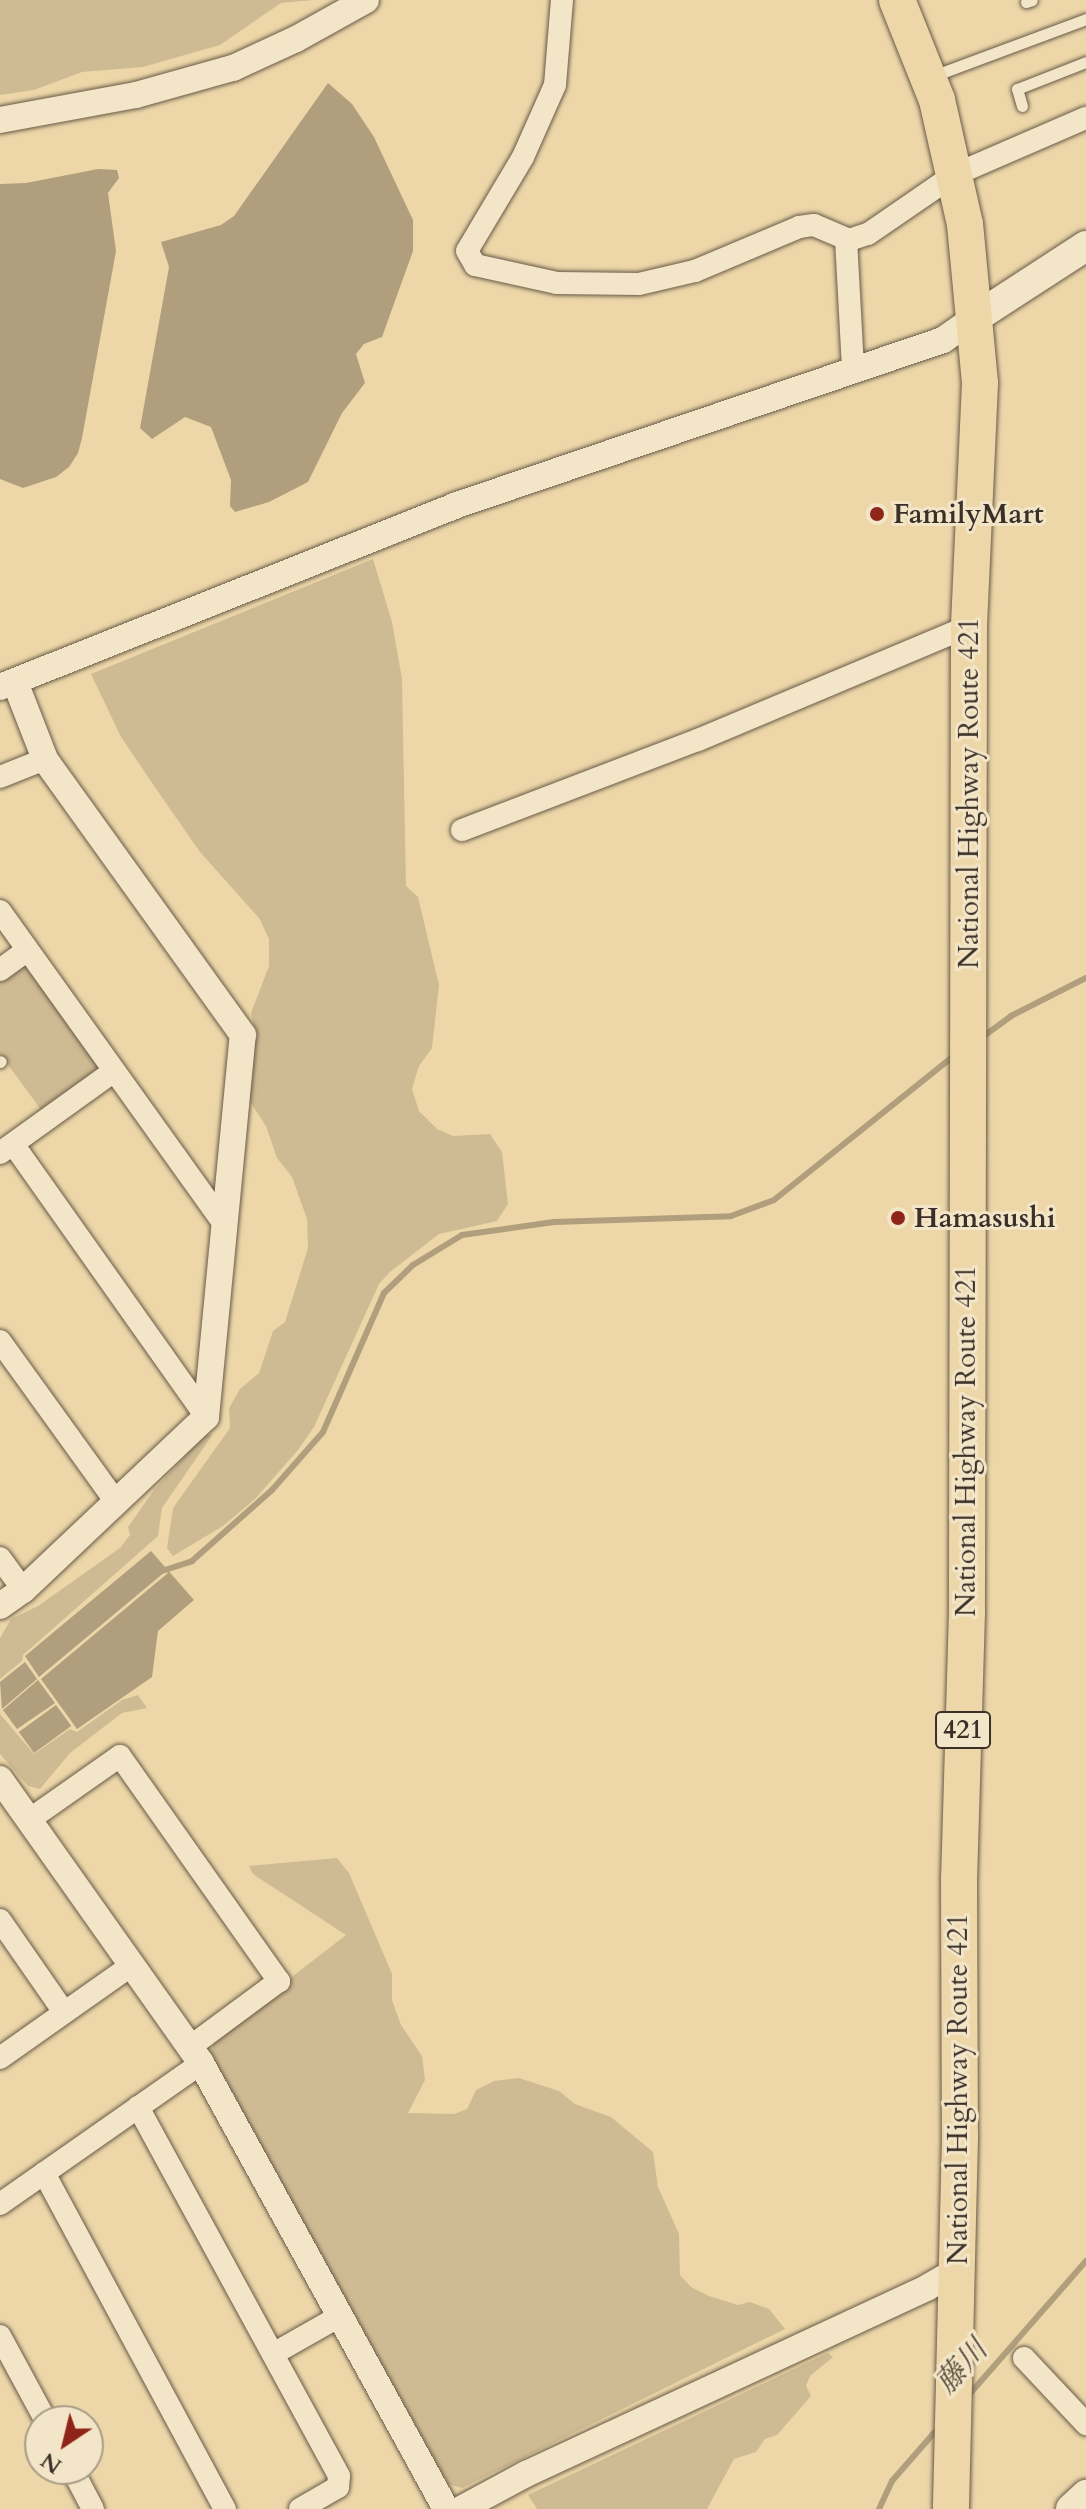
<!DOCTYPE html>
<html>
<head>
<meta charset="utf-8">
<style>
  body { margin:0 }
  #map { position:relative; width:1086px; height:2509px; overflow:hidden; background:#edd7a9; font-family:Cardo,"Noto Serif JP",serif }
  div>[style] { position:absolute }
  .green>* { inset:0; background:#cfbb93 }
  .water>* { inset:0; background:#b09e7d; transform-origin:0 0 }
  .stream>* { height:6px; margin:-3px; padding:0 3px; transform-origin:3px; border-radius:3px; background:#b09e7d }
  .roads { filter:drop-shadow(0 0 2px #685a48) drop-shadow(0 0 2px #685a48) }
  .service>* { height:11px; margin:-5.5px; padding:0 5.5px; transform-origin:5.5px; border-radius:5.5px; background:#f3e5c7 }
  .minor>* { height:22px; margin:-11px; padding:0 11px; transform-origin:11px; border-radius:11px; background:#f3e5c7 }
  .tertiary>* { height:26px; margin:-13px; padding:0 13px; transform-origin:13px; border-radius:13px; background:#f3e5c7 }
  .secondary>* { height:30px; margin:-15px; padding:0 15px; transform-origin:15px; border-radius:15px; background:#f3e5c7 }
  .trunk>* { height:36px; margin:-18px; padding:0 18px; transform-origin:18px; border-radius:18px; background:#edd7a9 }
  .dots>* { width:22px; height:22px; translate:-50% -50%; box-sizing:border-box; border:4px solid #f3e5c7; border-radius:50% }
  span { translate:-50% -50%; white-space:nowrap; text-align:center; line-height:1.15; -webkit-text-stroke:6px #f3e5c7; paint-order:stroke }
  .shield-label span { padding:2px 6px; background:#f3e5c7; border:2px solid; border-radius:6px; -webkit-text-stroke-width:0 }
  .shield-label { font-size:26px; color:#3b3028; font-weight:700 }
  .poi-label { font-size:28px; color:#3b3028; font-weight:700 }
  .left { translate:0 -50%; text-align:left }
  .street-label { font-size:28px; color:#3b3028 }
  .water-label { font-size:30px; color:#584c3d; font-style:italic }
  .north { position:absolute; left:24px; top:2405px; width:80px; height:80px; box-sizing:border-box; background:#f3e5c7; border:2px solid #a99d87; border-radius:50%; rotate:215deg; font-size:22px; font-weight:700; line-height:32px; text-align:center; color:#3b3028 }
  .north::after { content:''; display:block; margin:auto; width:28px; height:36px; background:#8f2418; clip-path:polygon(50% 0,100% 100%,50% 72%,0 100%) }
</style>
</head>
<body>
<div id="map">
  <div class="green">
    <div style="clip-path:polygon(0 0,314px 0,281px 3px,220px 45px,143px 67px,82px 72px,34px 90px,0 95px)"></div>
    <div style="clip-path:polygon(373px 559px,392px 622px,402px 679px,406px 886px,418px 897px,439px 985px,432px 1048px,419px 1066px,412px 1089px,419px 1111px,437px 1129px,453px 1136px,490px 1134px,502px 1152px,508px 1204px,497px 1221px,439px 1234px,390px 1272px,379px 1284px,314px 1427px,298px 1450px,255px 1499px,223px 1526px,173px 1556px,167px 1548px,173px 1508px,230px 1428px,229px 1408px,240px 1389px,259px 1373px,273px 1331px,285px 1322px,308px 1248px,307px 1219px,292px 1177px,277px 1158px,266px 1126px,249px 1100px,255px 1032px,251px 1013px,269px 966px,269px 939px,259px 918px,200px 852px,161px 796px,121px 737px,91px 674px)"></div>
    <div style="clip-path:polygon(23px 966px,28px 967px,97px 1063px,98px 1070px,42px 1111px,0 1054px,0 980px)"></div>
    <div style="clip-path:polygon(213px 1434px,162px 1508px,158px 1536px,23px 1655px,22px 1661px,0 1679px,0 1638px,11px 1619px,38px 1606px,120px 1548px,130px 1535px,128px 1527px,154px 1490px,204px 1436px)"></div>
    <div style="clip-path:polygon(138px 1695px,147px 1708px,122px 1713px,70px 1753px,40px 1789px,28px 1786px,0 1754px,0 1714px,34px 1754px,70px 1729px,77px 1732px,122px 1700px)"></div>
    <div style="clip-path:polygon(337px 1858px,349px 1873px,392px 1974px,392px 2000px,401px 2025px,422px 2056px,425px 2080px,408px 2113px,454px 2114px,467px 2109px,476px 2090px,494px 2081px,519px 2078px,559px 2091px,575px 2104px,611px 2117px,653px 2152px,658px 2187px,679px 2234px,680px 2275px,691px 2287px,709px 2296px,738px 2305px,750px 2302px,769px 2309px,785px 2329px,462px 2488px,441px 2482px,210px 2054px,217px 2035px,346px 1935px,253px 1874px,249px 1866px)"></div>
    <div style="clip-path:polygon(828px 2353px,833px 2357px,810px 2376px,806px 2386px,811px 2396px,777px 2435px,765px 2439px,756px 2452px,734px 2459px,707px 2509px,537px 2509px,528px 2495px)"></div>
  </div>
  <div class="water">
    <div style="clip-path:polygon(328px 83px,352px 104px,374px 137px,413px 220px,413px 251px,382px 337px,364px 344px,356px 354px,365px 383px,342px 413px,308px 482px,269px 502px,235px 512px,230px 506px,231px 480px,211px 427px,185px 417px,152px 439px,140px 428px,169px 267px,161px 242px,221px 225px,234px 216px)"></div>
    <div style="clip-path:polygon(98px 169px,117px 170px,119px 178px,108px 193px,116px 251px,82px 438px,78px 453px,69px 467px,56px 477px,23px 488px,0 479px,0 184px,26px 183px)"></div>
    <div style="clip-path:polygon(151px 1551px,194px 1600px,158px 1631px,152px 1677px,77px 1729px,41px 1679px,168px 1573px,166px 1571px,39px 1677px,25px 1656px)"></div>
    <div style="clip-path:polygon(25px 1662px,37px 1679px,2px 1709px,0 1682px)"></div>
    <div style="clip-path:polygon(38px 1680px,55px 1703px,17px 1729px,3px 1710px)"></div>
    <div style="left:56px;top:1705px;width:26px;height:46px;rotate:54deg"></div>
  </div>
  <div class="stream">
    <div style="left:981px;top:1038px;width:37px;rotate:-36deg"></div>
    <div style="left:1011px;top:1016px;width:84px;rotate:-26.9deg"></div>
    <div style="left:159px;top:1572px;width:35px;rotate:-18deg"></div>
    <div style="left:192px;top:1561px;width:107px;rotate:-41.6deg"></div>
    <div style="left:272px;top:1490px;width:77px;rotate:-48.7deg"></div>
    <div style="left:323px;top:1432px;width:152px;rotate:-66.3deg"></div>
    <div style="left:384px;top:1293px;width:40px;rotate:-44deg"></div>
    <div style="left:413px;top:1265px;width:57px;rotate:-31.5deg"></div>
    <div style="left:462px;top:1235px;width:93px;rotate:-8deg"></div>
    <div style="left:554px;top:1222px;width:177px;rotate:-1.9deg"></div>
    <div style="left:731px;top:1216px;width:46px;rotate:-20.4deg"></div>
    <div style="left:774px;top:1200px;width:232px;rotate:-38.7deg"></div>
    <div style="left:967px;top:2397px;width:181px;rotate:-48.8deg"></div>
    <div style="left:879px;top:2509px;width:31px;rotate:-65deg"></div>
    <div style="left:892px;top:2481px;width:73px;rotate:-48.9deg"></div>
  </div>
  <div class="roads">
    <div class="service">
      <div style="left:1026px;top:2px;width:6px;rotate:-18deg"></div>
      <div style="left:933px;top:76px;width:163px;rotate:-20.4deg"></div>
      <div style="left:1022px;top:106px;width:18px;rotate:-106deg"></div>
      <div style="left:1017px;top:89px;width:74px;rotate:-21.4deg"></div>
      <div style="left:0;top:1062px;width:1px;rotate:-45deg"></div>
    </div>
    <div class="minor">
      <div style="left:562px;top:0;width:85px;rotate:94.7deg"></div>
      <div style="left:555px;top:85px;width:79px;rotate:114deg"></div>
      <div style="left:523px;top:157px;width:109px;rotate:120.8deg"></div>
      <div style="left:467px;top:251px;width:16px;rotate:60deg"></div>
      <div style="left:475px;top:265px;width:84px;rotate:12.4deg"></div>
      <div style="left:557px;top:283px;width:82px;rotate:0.7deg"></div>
      <div style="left:639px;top:284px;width:57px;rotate:-13.1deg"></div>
      <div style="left:695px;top:271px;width:113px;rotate:-22.9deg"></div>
      <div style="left:799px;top:227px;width:15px;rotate:-8deg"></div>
      <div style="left:814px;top:225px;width:38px;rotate:23deg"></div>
      <div style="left:849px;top:240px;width:20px;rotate:-18deg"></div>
      <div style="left:868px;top:234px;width:104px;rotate:-34.5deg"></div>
      <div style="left:954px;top:175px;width:144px;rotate:-23.4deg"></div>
      <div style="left:846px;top:239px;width:131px;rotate:86.9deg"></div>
      <div style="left:0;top:777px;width:48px;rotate:-21.8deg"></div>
      <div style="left:462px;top:830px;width:253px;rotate:-20.9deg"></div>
      <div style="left:698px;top:740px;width:294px;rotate:-22.8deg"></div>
      <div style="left:0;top:911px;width:385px;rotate:54.4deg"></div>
      <div style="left:0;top:970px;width:34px;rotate:-36deg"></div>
      <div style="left:13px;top:1144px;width:334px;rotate:54.7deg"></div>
      <div style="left:0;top:1153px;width:140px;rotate:-35.7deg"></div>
      <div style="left:0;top:1341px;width:200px;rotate:54.2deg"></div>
      <div style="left:0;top:1558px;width:39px;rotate:54deg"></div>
      <div style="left:29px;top:1820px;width:111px;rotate:-35.1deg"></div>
      <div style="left:120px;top:1756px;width:276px;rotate:54.8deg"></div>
      <div style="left:279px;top:1981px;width:109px;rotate:143.5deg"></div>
      <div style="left:0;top:1920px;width:112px;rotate:55.2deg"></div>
      <div style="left:0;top:2058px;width:161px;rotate:-35.2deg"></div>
      <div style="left:138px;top:2107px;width:420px;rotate:61.4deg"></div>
      <div style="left:339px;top:2476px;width:11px;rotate:95deg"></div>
      <div style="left:338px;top:2487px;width:44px;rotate:149.9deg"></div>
      <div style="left:44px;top:2173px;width:382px;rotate:61.7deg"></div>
      <div style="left:0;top:2204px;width:246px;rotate:-35deg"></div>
      <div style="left:0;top:2336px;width:97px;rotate:61.6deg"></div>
      <div style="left:273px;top:2354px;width:77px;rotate:-29.6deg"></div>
      <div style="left:1024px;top:2358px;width:91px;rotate:46.8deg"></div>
      <div style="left:72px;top:2469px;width:45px;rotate:62.3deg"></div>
    </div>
    <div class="tertiary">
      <div style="left:0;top:120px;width:138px;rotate:-10.4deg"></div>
      <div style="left:136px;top:95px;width:101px;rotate:-15.6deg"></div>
      <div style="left:233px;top:68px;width:69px;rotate:-24.7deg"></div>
      <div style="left:296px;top:39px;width:80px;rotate:-29.1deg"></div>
      <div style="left:0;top:687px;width:489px;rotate:-21.7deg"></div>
      <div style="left:454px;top:506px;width:516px;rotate:-18.75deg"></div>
      <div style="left:943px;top:340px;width:39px;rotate:-35deg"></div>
      <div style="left:0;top:1606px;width:28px;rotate:-35deg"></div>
      <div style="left:23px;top:1590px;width:252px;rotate:-43.4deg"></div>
      <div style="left:206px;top:1417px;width:384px;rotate:-84.5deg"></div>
      <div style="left:243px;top:1035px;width:340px;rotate:-125.7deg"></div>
      <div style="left:45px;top:759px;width:83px;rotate:-111.3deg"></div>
      <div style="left:0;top:1779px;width:348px;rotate:54.7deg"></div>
      <div style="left:201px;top:2063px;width:509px;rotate:61.22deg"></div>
      <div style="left:461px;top:2509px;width:74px;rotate:-28.3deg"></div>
      <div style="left:526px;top:2474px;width:443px;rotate:-24.9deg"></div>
      <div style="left:928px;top:2287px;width:32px;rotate:-30deg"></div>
    </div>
    <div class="secondary">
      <div style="left:975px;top:318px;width:132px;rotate:-33deg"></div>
      <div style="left:1071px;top:2509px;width:21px;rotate:-43deg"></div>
    </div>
    <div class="trunk">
      <div style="left:897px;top:0;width:108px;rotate:68.2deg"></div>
      <div style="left:937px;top:100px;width:127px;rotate:77.3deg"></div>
      <div style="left:965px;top:224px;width:160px;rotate:84.6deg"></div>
      <div style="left:980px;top:383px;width:243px;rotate:92.6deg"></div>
      <div style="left:969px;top:626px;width:986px;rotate:90.12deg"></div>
      <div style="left:967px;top:1612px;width:266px;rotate:91.7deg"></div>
      <div style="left:959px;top:1878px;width:259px;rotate:89.8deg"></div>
      <div style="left:960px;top:2137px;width:372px;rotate:91.4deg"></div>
    </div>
  </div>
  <div class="dots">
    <div style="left:877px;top:514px;background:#8f2418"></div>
    <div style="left:898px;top:1218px;background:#8f2418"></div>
  </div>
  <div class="shield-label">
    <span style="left:963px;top:1730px">421</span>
  </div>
  <div class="poi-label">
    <span class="left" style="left:893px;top:514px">FamilyMart</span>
    <span class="left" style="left:914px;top:1218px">Hamasushi</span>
  </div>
  <div class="street-label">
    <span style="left:969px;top:793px;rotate:-90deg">National Highway Route 421</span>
    <span style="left:966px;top:1441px;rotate:-90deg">National Highway Route 421</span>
    <span style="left:958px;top:2089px;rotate:-90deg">National Highway Route 421</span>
  </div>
  <div class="water-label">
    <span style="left:962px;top:2367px;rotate:-48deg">藤川</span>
  </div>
  <div class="north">N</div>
</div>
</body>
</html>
